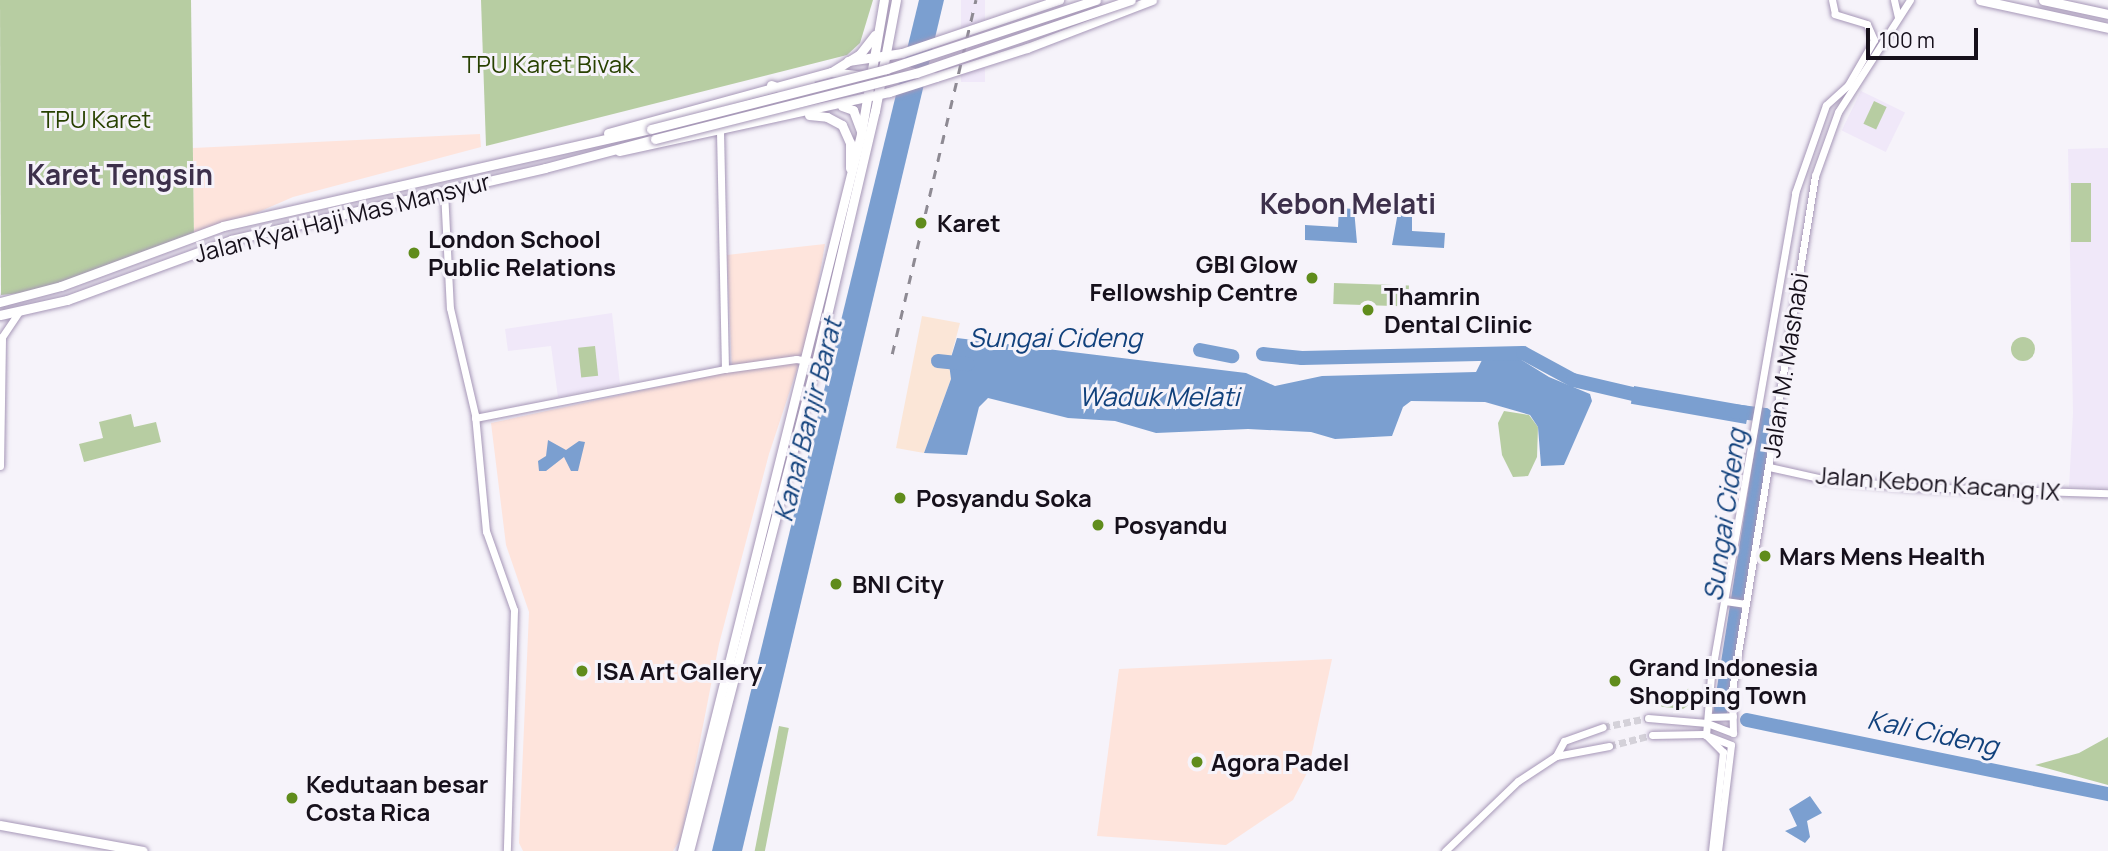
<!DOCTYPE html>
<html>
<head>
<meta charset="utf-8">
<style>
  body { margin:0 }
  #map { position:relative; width:2108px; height:851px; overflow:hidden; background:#f6f3fa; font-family:Manrope,sans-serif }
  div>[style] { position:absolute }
  .commercial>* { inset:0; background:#fee4dc }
  .industrial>* { inset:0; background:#fbe6d7 }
  .built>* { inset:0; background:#f0e8f9; transform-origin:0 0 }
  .green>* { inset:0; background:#b7cda2; transform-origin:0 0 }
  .round { border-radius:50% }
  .water>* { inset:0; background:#7b9fd0; transform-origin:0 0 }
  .river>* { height:14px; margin:-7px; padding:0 7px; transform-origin:7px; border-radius:7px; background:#7b9fd0 }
  .minor-tunnel>* { height:7px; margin-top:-3.5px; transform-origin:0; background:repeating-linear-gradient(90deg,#d4d1d9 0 7px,transparent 0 10.5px) }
  .roads { filter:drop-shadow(0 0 2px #a697b7) drop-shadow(0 0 2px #a697b7) }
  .minor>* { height:7px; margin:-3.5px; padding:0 3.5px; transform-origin:3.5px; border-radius:3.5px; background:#fff }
  .major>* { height:9px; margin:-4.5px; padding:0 4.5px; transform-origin:4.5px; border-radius:4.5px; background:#fff }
  .rail>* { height:2.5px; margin-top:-1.25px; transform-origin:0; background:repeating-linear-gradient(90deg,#8e8a93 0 9px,transparent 0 18px) }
  .bridges { filter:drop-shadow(0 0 2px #a697b7) drop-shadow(0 0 2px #a697b7) }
  .major-bridge>* { height:9px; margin:-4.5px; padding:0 4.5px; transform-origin:4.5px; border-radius:4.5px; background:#fff }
  .dots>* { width:19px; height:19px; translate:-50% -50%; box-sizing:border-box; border:4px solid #f6f3fa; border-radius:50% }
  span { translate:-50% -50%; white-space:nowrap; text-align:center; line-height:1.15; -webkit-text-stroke:6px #f6f3fa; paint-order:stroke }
  .park-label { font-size:24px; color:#284101 }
  .street-label { font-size:24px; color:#16101b }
  .poi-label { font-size:24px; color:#16101b; font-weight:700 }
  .left { translate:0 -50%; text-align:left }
  .right { translate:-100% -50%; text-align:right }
  .water-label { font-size:26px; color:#11417c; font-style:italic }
  .quarter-label { font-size:28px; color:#3d304b; font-weight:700 }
  .scale { position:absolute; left:1866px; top:28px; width:112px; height:32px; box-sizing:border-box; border:4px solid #16101b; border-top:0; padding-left:9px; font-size:21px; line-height:24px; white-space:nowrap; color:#16101b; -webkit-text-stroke:5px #f6f3fa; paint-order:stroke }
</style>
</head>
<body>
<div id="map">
  <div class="commercial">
    <div style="clip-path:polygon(480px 134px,481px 147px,293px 197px,194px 240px,193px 148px)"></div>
    <div style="clip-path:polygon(825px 244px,811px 327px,769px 454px,719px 644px,681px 838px,673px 851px,523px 851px,519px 843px,529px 612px,506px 545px,491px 423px,732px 371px,727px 255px)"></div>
    <div style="clip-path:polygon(1332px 659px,1308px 771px,1293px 800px,1226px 845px,1097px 836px,1119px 669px)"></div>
  </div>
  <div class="industrial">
    <div style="clip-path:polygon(922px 316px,960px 323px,949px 364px,951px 379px,924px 453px,896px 448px)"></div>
  </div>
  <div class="built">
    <div style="left:961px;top:0;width:24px;height:82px"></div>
    <div style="left:1861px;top:91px;width:49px;height:44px;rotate:26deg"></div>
    <div style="clip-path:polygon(2108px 148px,2108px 488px,2069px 487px,2073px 413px,2068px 149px)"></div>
    <div style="clip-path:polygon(612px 313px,620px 384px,558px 397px,551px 346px,508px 351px,505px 329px)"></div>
  </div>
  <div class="green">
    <div style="clip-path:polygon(0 0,191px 0,194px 240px,51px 290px,1px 295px)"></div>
    <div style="clip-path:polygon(481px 0,873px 0,860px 43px,847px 55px,486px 146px)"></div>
    <div style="left:1874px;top:101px;width:14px;height:25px;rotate:25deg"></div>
    <div style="left:2071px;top:183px;width:20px;height:59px"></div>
    <div style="left:1334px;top:283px;width:75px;height:21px;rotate:2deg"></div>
    <div class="round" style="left:2011px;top:337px;width:24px;height:24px"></div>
    <div style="left:595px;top:346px;width:30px;height:17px;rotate:84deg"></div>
    <div style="clip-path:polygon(1504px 411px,1529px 415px,1538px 427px,1537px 457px,1528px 476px,1513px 477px,1502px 455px,1498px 423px)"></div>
    <div style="clip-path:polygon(131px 414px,134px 427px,156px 422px,161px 442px,84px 462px,79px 444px,103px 438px,99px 422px)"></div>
    <div style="clip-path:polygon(1689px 688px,1694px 701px,1683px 709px,1646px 705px,1645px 697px,1678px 696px)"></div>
    <div style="left:779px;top:726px;width:10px;height:129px;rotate:11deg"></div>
    <div style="clip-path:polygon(2108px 737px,2108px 785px,2035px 765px,2079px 753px)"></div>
  </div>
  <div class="water">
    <div style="clip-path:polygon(919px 0,944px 0,742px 851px,712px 851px)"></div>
    <div style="clip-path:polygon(1339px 208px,1354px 209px,1357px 243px,1305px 240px,1305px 225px,1338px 227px)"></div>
    <div style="clip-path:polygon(1398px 212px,1412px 213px,1412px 231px,1445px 233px,1444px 248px,1392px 245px)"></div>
    <div style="clip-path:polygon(957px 338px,1246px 373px,1275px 386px,1322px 376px,1476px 372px,1482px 360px,1520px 359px,1549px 377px,1590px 394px,1592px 401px,1564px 465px,1541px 466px,1538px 427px,1530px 415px,1485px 402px,1411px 401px,1403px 407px,1392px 436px,1335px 439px,1311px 432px,1248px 429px,1156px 433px,1115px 421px,1068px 418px,988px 398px,979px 407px,967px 455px,924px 453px,951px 379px,949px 364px)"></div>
    <div style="left:1634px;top:386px;width:117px;height:18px;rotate:10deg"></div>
    <div style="clip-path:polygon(548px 440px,566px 450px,579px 441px,585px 442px,578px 471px,571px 471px,564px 457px,546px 471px,539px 471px,538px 461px,546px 456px)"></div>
    <div style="clip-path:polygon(1810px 796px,1822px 813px,1807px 821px,1810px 837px,1805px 843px,1785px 831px,1797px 826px,1789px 809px)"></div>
  </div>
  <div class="river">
    <div style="left:1200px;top:350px;width:33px;rotate:11deg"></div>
    <div style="left:1263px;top:354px;width:39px;rotate:6deg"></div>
    <div style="left:1302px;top:358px;width:221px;rotate:-1.3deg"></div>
    <div style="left:1523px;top:353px;width:57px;rotate:28.4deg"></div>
    <div style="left:1573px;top:380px;width:79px;rotate:13.2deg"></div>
    <div style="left:938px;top:361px;width:30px;rotate:6deg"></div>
    <div style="left:1720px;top:713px;width:296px;rotate:-81deg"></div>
    <div style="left:1766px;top:421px;width:6px;rotate:-99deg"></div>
    <div style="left:1765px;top:415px;width:33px;rotate:-173deg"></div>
    <div style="left:1747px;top:720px;width:369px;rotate:11.6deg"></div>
  </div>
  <div class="minor-tunnel">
    <div style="left:1603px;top:727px;width:46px;rotate:-11.3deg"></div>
    <div style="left:1609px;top:746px;width:44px;rotate:-14.3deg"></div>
  </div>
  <div class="roads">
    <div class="minor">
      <div style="left:1894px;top:0;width:17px;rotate:77deg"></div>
      <div style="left:720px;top:131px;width:238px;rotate:88.8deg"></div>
      <div style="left:444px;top:191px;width:117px;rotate:87.1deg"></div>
      <div style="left:450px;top:308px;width:110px;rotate:76.8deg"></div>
      <div style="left:475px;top:415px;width:117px;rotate:84.6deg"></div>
      <div style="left:486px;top:531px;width:84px;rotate:70.5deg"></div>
      <div style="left:514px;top:610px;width:241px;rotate:91.7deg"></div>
      <div style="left:475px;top:418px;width:255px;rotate:-11.1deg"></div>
      <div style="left:725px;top:369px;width:72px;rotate:-8deg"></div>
      <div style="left:796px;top:359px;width:20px;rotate:9deg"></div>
      <div style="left:0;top:466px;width:129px;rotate:-89.1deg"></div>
      <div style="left:2px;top:337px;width:30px;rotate:-56deg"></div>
      <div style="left:1769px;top:467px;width:55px;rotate:12.5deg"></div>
      <div style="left:1823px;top:479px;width:89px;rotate:5.1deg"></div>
      <div style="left:1912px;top:487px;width:196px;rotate:1.8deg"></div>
      <div style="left:1725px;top:601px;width:21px;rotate:8deg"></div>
      <div style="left:1708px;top:717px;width:25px;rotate:-2deg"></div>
      <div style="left:1648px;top:718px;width:59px;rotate:4.8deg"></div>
      <div style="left:1707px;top:723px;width:28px;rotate:21deg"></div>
      <div style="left:1733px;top:733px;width:43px;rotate:-91.3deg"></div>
      <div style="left:1732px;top:690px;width:521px;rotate:-80.83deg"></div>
      <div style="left:1815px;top:176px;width:68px;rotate:-70.2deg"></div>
      <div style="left:1838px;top:112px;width:133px;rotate:-57.3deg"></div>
      <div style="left:1652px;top:735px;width:51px;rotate:-1.1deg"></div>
      <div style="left:1703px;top:734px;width:30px;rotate:21deg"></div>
      <div style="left:1731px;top:745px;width:107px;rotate:97deg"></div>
      <div style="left:1556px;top:756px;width:54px;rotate:-10.7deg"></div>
      <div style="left:1445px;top:851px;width:101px;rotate:-43.8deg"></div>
      <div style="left:1518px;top:781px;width:45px;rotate:-33.3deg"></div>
      <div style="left:1556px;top:756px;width:17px;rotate:-62deg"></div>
      <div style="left:1564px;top:741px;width:41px;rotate:-19.7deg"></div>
      <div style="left:1712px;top:851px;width:100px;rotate:-83.7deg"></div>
      <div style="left:1723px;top:752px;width:24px;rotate:-135deg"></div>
      <div style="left:1706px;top:735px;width:59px;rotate:-85.2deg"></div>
      <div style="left:1711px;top:676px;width:490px;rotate:-80.1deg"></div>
      <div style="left:1795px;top:193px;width:93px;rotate:-70.6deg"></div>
      <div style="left:1826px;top:105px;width:30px;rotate:-42deg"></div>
      <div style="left:1848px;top:85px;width:52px;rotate:-60deg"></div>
      <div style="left:1874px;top:40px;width:17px;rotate:-114deg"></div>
      <div style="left:1867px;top:24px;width:34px;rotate:-163deg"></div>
      <div style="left:1835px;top:14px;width:14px;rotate:-102deg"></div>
    </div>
    <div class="major">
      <div style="left:1980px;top:0;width:131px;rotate:12.3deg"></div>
      <div style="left:2043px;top:0;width:66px;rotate:12.2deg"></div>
      <div style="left:848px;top:61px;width:55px;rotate:-8.4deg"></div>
      <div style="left:902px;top:53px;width:166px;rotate:-18.7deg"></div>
      <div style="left:888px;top:67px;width:49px;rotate:11.8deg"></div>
      <div style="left:833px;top:71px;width:32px;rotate:-32deg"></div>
      <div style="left:860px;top:54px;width:24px;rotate:-52deg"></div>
      <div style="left:771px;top:85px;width:15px;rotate:20deg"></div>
      <div style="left:785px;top:90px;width:26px;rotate:-13deg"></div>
      <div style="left:842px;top:106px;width:12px;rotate:20deg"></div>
      <div style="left:853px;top:110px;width:22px;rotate:69deg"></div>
      <div style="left:809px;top:115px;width:18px;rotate:6deg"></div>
      <div style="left:827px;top:117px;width:17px;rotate:28deg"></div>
      <div style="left:842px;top:125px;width:20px;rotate:66deg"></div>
      <div style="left:850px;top:143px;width:25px;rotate:90deg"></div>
      <div style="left:608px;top:133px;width:231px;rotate:-15.3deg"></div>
      <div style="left:831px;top:72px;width:33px;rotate:7deg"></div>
      <div style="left:619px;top:151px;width:276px;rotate:-12.3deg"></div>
      <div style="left:889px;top:92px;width:145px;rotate:-17.7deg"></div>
      <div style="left:1027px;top:48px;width:134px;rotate:-21deg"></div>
      <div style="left:0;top:302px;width:63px;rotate:-14.7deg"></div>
      <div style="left:61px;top:286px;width:173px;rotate:-20.3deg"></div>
      <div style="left:223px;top:226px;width:439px;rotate:-12.8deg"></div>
      <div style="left:0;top:315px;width:69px;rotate:-12.6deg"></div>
      <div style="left:67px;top:300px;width:175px;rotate:-20.1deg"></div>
      <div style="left:231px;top:240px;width:322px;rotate:-12.9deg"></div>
      <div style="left:545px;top:168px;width:114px;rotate:-14.8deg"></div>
      <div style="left:0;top:825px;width:145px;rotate:10.3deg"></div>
      <div style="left:682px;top:851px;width:739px;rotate:-75.98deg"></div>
      <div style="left:861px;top:134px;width:136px;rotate:-80.3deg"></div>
      <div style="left:689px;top:851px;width:505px;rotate:-75.44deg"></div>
      <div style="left:816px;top:362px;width:258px;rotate:-76.8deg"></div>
      <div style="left:875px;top:111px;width:113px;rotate:-79.3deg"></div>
    </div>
  </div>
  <div class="rail">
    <div style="left:892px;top:354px;width:364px;rotate:-76.7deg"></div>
  </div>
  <div class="bridges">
    <div class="major-bridge">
      <div style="left:651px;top:129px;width:243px;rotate:-14.3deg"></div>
      <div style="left:886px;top:69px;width:221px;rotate:-18.2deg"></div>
      <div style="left:655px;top:139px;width:269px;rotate:-14.2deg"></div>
      <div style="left:916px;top:73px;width:227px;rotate:-18.8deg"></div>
    </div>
  </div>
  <div class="dots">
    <div style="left:921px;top:223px;background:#608c1c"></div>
    <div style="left:414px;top:253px;background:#608c1c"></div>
    <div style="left:1312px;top:278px;background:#608c1c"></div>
    <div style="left:1368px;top:310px;background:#608c1c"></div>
    <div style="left:900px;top:498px;background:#608c1c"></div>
    <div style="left:1098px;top:525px;background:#608c1c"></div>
    <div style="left:1765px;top:556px;background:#608c1c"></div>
    <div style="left:836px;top:584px;background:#608c1c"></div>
    <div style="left:582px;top:671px;background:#608c1c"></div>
    <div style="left:1615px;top:681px;background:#608c1c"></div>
    <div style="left:1197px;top:762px;background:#608c1c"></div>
    <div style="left:292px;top:798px;background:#608c1c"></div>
  </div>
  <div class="park-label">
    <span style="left:548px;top:64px">TPU Karet Bivak</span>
    <span style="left:96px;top:119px">TPU Karet</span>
  </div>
  <div class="street-label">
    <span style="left:342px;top:217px;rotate:-14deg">Jalan Kyai Haji Mas Mansyur</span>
    <span style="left:1785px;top:365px;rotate:-81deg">Jalan M. Mashabi</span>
    <span style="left:1938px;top:483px;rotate:4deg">Jalan Kebon Kacang IX</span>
  </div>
  <div class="poi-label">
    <span class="left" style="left:937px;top:223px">Karet</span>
    <span class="left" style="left:428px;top:253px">London School<br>Public Relations</span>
    <span class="right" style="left:1298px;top:278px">GBI Glow<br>Fellowship Centre</span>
    <span class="left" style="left:1384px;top:310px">Thamrin<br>Dental Clinic</span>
    <span class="left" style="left:916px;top:498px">Posyandu Soka</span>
    <span class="left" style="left:1114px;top:525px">Posyandu</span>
    <span class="left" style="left:1779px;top:556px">Mars Mens Health</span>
    <span class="left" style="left:852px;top:584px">BNI City</span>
    <span class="left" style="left:1629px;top:681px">Grand Indonesia<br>Shopping Town</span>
    <span class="left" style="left:596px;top:671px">ISA Art Gallery</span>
    <span class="left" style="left:1211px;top:762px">Agora Padel</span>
    <span class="left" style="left:306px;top:798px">Kedutaan besar<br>Costa Rica</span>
  </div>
  <div class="water-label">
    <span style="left:1055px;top:338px">Sungai Cideng</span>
    <span style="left:1159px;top:397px">Waduk Melati</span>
    <span style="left:808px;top:420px;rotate:-76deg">Kanal Banjir Barat</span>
    <span style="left:1725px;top:515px;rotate:-82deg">Sungai Cideng</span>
    <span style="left:1933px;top:733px;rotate:12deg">Kali Cideng</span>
  </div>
  <div class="quarter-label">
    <span style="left:120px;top:174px">Karet Tengsin</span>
    <span style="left:1348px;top:203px">Kebon Melati</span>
  </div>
  <div class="scale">100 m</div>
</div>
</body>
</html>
